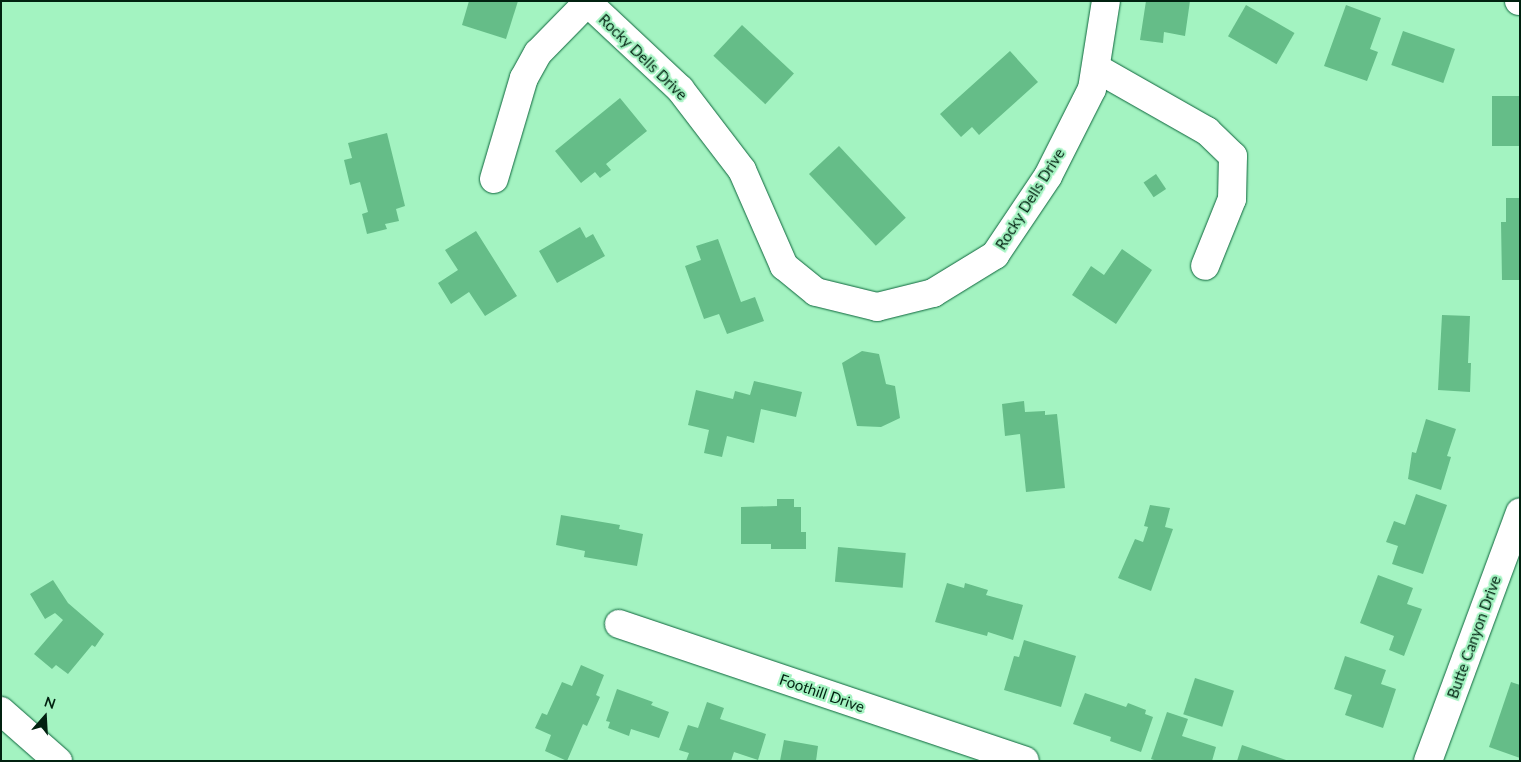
<!DOCTYPE html>
<html>
<head>
<meta charset="utf-8">
<style>
  body { margin:0 }
  #map { position:relative; width:1521px; height:762px; overflow:hidden; background:#a3f3c1; font-family:Lato,sans-serif }
  div>[style] { position:absolute }
  .building>* { inset:0; background:#65bd88; transform-origin:0 0 }
  .roads { filter:drop-shadow(0 0 1px #0c653b) drop-shadow(0 0 1px #0c653b) }
  .minor>* { height:28px; margin:-14px; padding:0 14px; transform-origin:14px; border-radius:14px; background:#fff }
  span { translate:-50% -50%; white-space:nowrap; text-align:center; line-height:1.15; -webkit-text-stroke:4.5px #a3f3c1; paint-order:stroke }
  .street-label { font-size:15px; color:#012110 }
  .frame { position:absolute; inset:0; border:2px solid #012110; pointer-events:none }
  .north { position:absolute; left:20px; top:692px; width:50px; height:50px; -webkit-text-stroke:4px #a3f3c1; paint-order:stroke; rotate:19deg; font-size:14px; font-weight:700; line-height:20px; text-align:center; color:#012110 }
  .north::after { content:''; display:block; margin:auto; width:18px; height:22px; background:#012110; clip-path:polygon(50% 0,100% 100%,50% 72%,0 100%) }
</style>
</head>
<body>
<div id="map">
  <div class="building">
    <div style="clip-path:polygon(469px 1px,518px 1px,506px 39px,462px 25px)"></div>
    <div style="clip-path:polygon(1146px 1px,1190px 1px,1185px 36px,1164px 32px,1163px 43px,1140px 40px)"></div>
    <div style="left:1246px;top:5px;width:56px;height:36px;rotate:30deg"></div>
    <div style="clip-path:polygon(1346px 5px,1381px 18px,1370px 49px,1378px 52px,1367px 81px,1324px 66px)"></div>
    <div style="left:742px;top:25px;width:71px;height:42px;rotate:43deg"></div>
    <div style="left:1403px;top:31px;width:55px;height:36px;rotate:19deg"></div>
    <div style="clip-path:polygon(1010px 51px,1038px 82px,979px 135px,972px 127px,961px 137px,940px 114px)"></div>
    <div style="left:1492px;top:96px;width:28px;height:50px"></div>
    <div style="clip-path:polygon(620px 98px,647px 131px,606px 164px,611px 170px,600px 178px,595px 172px,581px 183px,555px 151px)"></div>
    <div style="clip-path:polygon(387px 133px,405px 206px,396px 209px,399px 221px,385px 224px,387px 229px,367px 234px,362px 214px,368px 212px,360px 182px,350px 185px,344px 160px,352px 158px,348px 143px)"></div>
    <div style="left:839px;top:146px;width:98px;height:41px;rotate:47deg"></div>
    <div style="left:1156px;top:174px;width:18px;height:15px;rotate:56deg"></div>
    <div style="clip-path:polygon(1506px 198px,1520px 198px,1520px 280px,1502px 280px,1501px 222px,1506px 222px)"></div>
    <div style="clip-path:polygon(580px 227px,586px 238px,593px 234px,605px 256px,557px 283px,539px 251px)"></div>
    <div style="clip-path:polygon(476px 231px,517px 296px,485px 316px,469px 292px,451px 304px,438px 283px,458px 270px,445px 250px)"></div>
    <div style="clip-path:polygon(718px 239px,741px 302px,755px 297px,764px 321px,727px 334px,719px 314px,704px 319px,685px 266px,701px 260px,696px 246px)"></div>
    <div style="clip-path:polygon(1122px 249px,1152px 270px,1116px 324px,1072px 295px,1091px 266px,1104px 275px)"></div>
    <div style="clip-path:polygon(1442px 315px,1470px 316px,1468px 363px,1471px 363px,1470px 392px,1438px 390px)"></div>
    <div style="clip-path:polygon(862px 351px,879px 354px,886px 384px,895px 386px,900px 418px,881px 427px,857px 426px,842px 363px)"></div>
    <div style="clip-path:polygon(754px 381px,802px 392px,796px 417px,761px 409px,754px 443px,727px 436px,722px 457px,704px 453px,709px 430px,688px 425px,696px 390px,733px 399px,735px 391px,750px 395px)"></div>
    <div style="clip-path:polygon(1024px 401px,1025px 412px,1045px 411px,1045px 415px,1057px 414px,1065px 488px,1026px 492px,1020px 434px,1005px 436px,1002px 404px)"></div>
    <div style="clip-path:polygon(1426px 419px,1456px 429px,1447px 456px,1451px 457px,1441px 490px,1408px 479px,1412px 452px,1416px 453px)"></div>
    <div style="clip-path:polygon(1416px 494px,1447px 505px,1423px 574px,1392px 564px,1398px 546px,1386px 542px,1394px 521px,1405px 525px)"></div>
    <div style="clip-path:polygon(777px 499px,794px 499px,794px 507px,801px 507px,801px 532px,806px 532px,806px 549px,771px 549px,771px 544px,741px 544px,741px 507px,777px 506px)"></div>
    <div style="clip-path:polygon(1150px 505px,1170px 508px,1165px 527px,1173px 529px,1151px 591px,1118px 578px,1135px 539px,1143px 542px,1148px 527px,1144px 526px)"></div>
    <div style="clip-path:polygon(561px 515px,620px 525px,619px 529px,643px 534px,637px 566px,584px 557px,585px 551px,556px 545px)"></div>
    <div style="left:838px;top:547px;width:68px;height:35px;rotate:5deg"></div>
    <div style="clip-path:polygon(1378px 575px,1413px 588px,1407px 604px,1422px 609px,1404px 656px,1389px 650px,1394px 636px,1360px 623px)"></div>
    <div style="clip-path:polygon(53px 580px,68px 603px,104px 634px,95px 647px,92px 645px,68px 674px,56px 665px,52px 669px,34px 654px,63px 620px,55px 613px,45px 619px,30px 594px)"></div>
    <div style="clip-path:polygon(947px 583px,964px 588px,965px 583px,988px 590px,986px 595px,1023px 605px,1013px 640px,988px 632px,987px 636px,935px 622px)"></div>
    <div style="clip-path:polygon(1024px 640px,1076px 656px,1061px 707px,1004px 690px,1014px 656px,1019px 657px)"></div>
    <div style="clip-path:polygon(1345px 656px,1386px 670px,1381px 684px,1396px 689px,1383px 728px,1345px 715px,1352px 695px,1334px 689px)"></div>
    <div style="clip-path:polygon(581px 665px,604px 675px,596px 695px,600px 697px,587px 726px,583px 724px,567px 761px,545px 751px,551px 735px,535px 728px,542px 713px,547px 715px,562px 682px,572px 686px)"></div>
    <div style="left:1195px;top:678px;width:41px;height:38px;rotate:18deg"></div>
    <div style="clip-path:polygon(1511px 682px,1520px 685px,1520px 758px,1489px 747px)"></div>
    <div style="clip-path:polygon(617px 689px,653px 702px,651px 705px,669px 712px,659px 738px,631px 729px,629px 736px,608px 728px,610px 722px,606px 721px)"></div>
    <div style="clip-path:polygon(1085px 693px,1126px 707px,1128px 703px,1146px 710px,1145px 714px,1153px 717px,1141px 752px,1110px 741px,1111px 737px,1073px 724px)"></div>
    <div style="clip-path:polygon(707px 702px,724px 708px,720px 719px,766px 734px,758px 760px,734px 752px,731px 761px,686px 761px,689px 753px,679px 750px,688px 725px,698px 728px)"></div>
    <div style="clip-path:polygon(1167px 712px,1188px 719px,1182px 736px,1216px 747px,1212px 761px,1157px 761px,1151px 759px)"></div>
    <div style="clip-path:polygon(784px 740px,818px 746px,816px 761px,780px 761px)"></div>
    <div style="clip-path:polygon(1242px 745px,1286px 760px,1286px 761px,1237px 761px)"></div>
  </div>
  <div class="roads">
    <div class="minor">
      <div style="left:586px;top:1px;width:129px;rotate:43.1deg"></div>
      <div style="left:680px;top:89px;width:102px;rotate:52.6deg"></div>
      <div style="left:742px;top:170px;width:105px;rotate:66.4deg"></div>
      <div style="left:784px;top:266px;width:41px;rotate:39.1deg"></div>
      <div style="left:816px;top:292px;width:63px;rotate:13.8deg"></div>
      <div style="left:877px;top:307px;width:58px;rotate:-14deg"></div>
      <div style="left:933px;top:293px;width:73px;rotate:-31.5deg"></div>
      <div style="left:995px;top:255px;width:95px;rotate:-56.1deg"></div>
      <div style="left:1048px;top:176px;width:97px;rotate:-63.2deg"></div>
      <div style="left:1092px;top:89px;width:89px;rotate:-81deg"></div>
      <div style="left:1519px;top:1px;width:1px"></div>
      <div style="left:1096px;top:68px;width:128px;rotate:29.6deg"></div>
      <div style="left:1207px;top:131px;width:36px;rotate:44deg"></div>
      <div style="left:1233px;top:156px;width:43px;rotate:91.3deg"></div>
      <div style="left:1232px;top:199px;width:72px;rotate:111.9deg"></div>
      <div style="left:494px;top:179px;width:105px;rotate:-73.5deg"></div>
      <div style="left:524px;top:78px;width:29px;rotate:-61deg"></div>
      <div style="left:538px;top:53px;width:70px;rotate:-45.6deg"></div>
      <div style="left:619px;top:624px;width:428px;rotate:18.6deg"></div>
      <div style="left:1px;top:711px;width:76px;rotate:41.3deg"></div>
      <div style="left:1428px;top:761px;width:265px;rotate:-69.7deg"></div>
    </div>
  </div>
  <div class="street-label">
    <span style="left:643px;top:57px;rotate:44deg">Rocky Dells Drive</span>
    <span style="left:1030px;top:199px;rotate:-58deg">Rocky Dells Drive</span>
    <span style="left:1474px;top:637px;rotate:-70deg">Butte Canyon Drive</span>
    <span style="left:822px;top:693px;rotate:19deg">Foothill Drive</span>
  </div>
  <div class="frame"></div>
  <div class="north">N</div>
</div>
</body>
</html>
